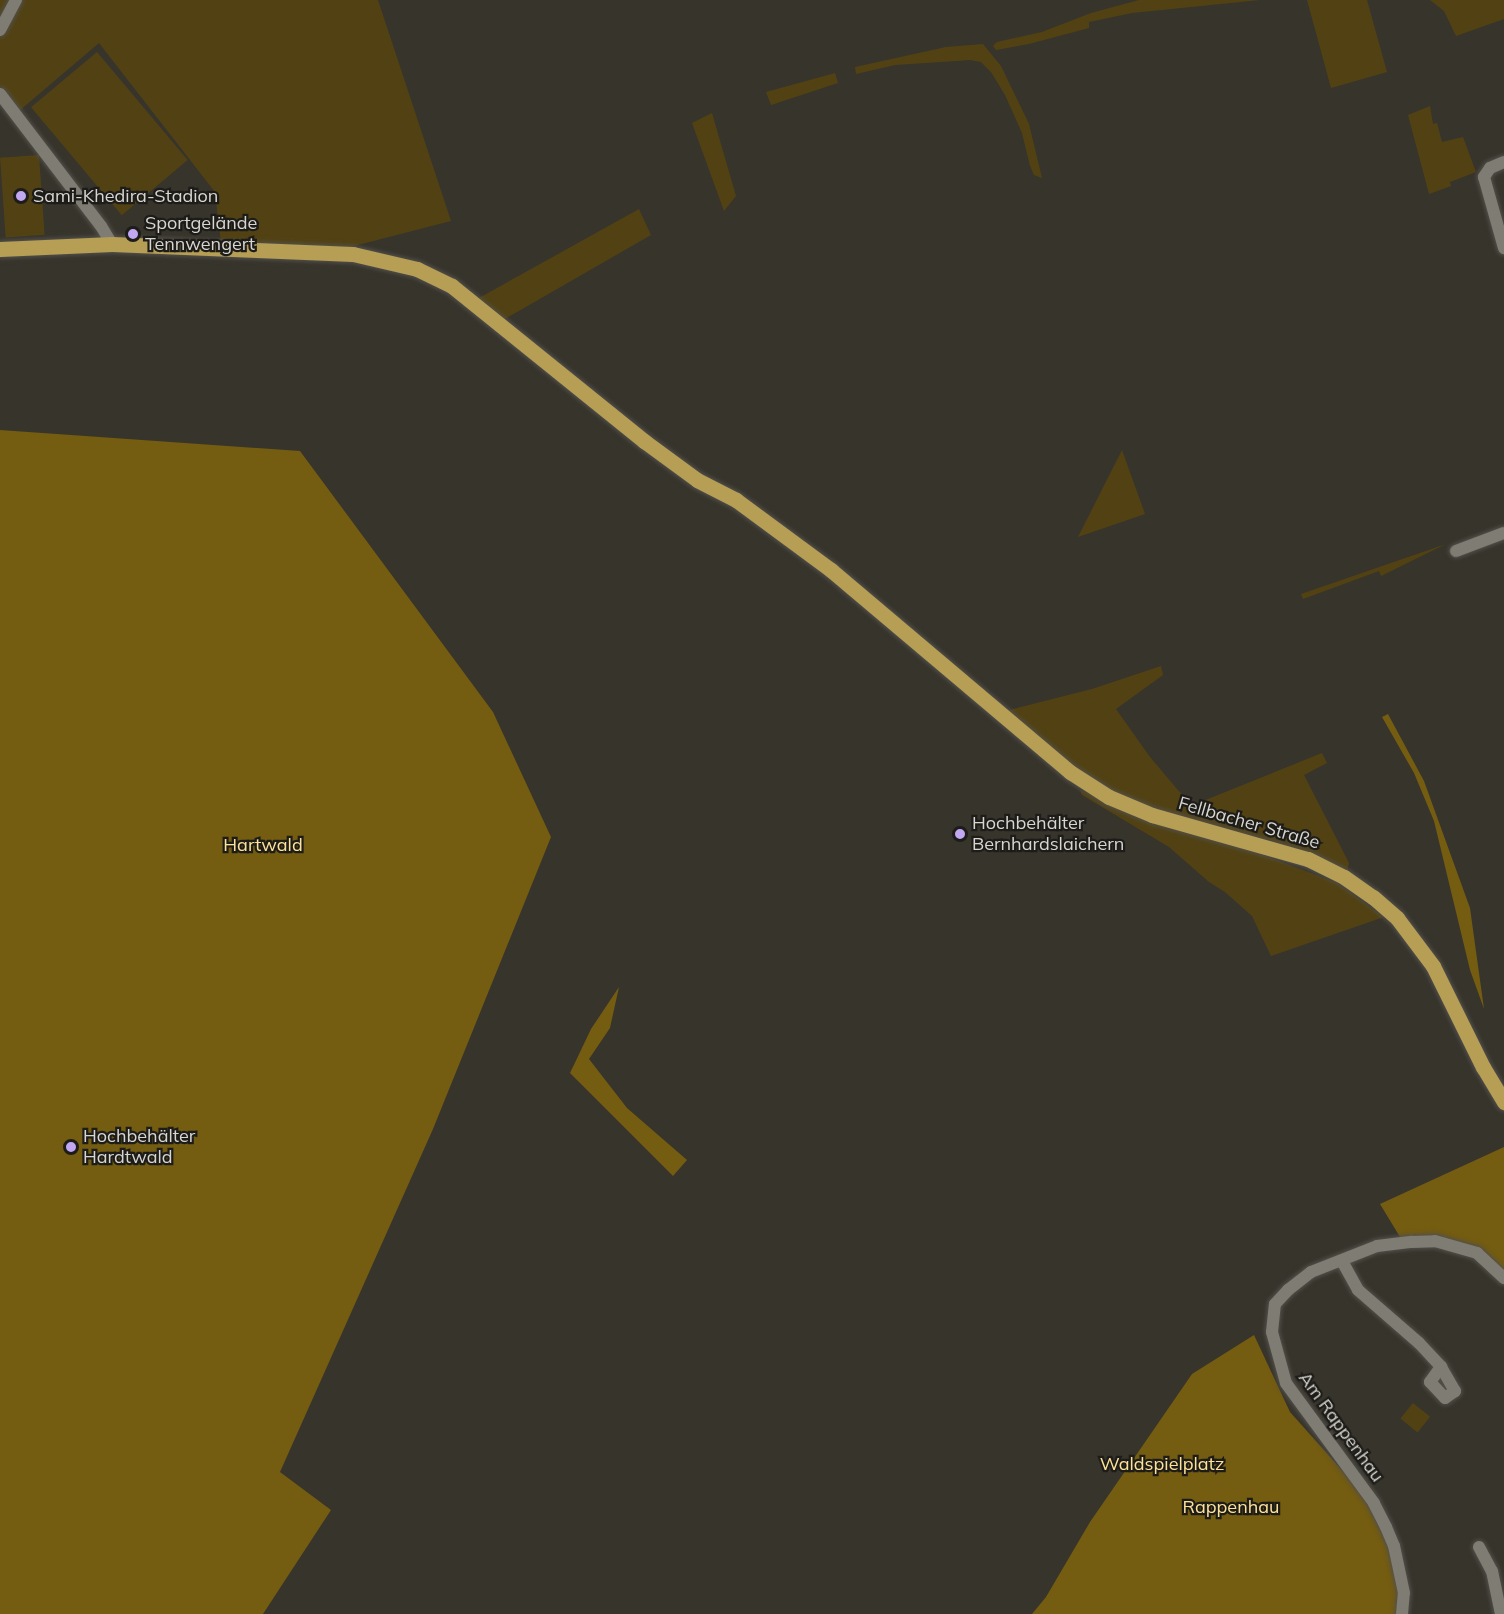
<!DOCTYPE html>
<html>
<head>
<meta charset="utf-8">
<style>
  body { margin:0 }
  #map { position:relative; width:1504px; height:1614px; overflow:hidden; background:#37342c; font-family:Mulish,sans-serif }
  div>[style] { position:absolute }
  .green>* { inset:0; background:#524213; transform-origin:0 0 }
  .forest>* { inset:0; background:#745c10 }
  .roads { filter:drop-shadow(0 0 2px #52504a) drop-shadow(0 0 2px #52504a) }
  .minor>* { height:12px; margin:-6px; padding:0 6px; transform-origin:6px; border-radius:6px; background:#7f7c73 }
  .major>* { height:15px; margin:-7.5px; padding:0 7.5px; transform-origin:7.5px; border-radius:7.5px; background:#b69e54 }
  .dots>* { width:16px; height:16px; translate:-50% -50%; box-sizing:border-box; border:3px solid #1d1c18; border-radius:50% }
  span { translate:-50% -50%; white-space:nowrap; text-align:center; line-height:1.15; -webkit-text-stroke:4.5px #1d1c18; paint-order:stroke }
  .poi-label { font-size:18px; color:#d7d6d1 }
  .left { translate:0 -50%; text-align:left }
  .street-label { font-size:18px; color:#d7d6d1 }
  .park-label { font-size:18px; color:#fee297 }
</style>
</head>
<body>
<div id="map">
  <div class="green">
    <div style="clip-path:polygon(0 0,378px 0,451px 221px,350px 247px,221px 243px,215px 192px,99px 43px,19px 111px,0 87px)"></div>
    <div style="clip-path:polygon(1139px 0,1260px 0,1132px 13px,1089px 22px,1089px 28px,1029px 44px,996px 50px,993px 46px,997px 42px,1042px 32px,1091px 13px)"></div>
    <div style="clip-path:polygon(1307px 0,1367px 0,1387px 72px,1331px 88px)"></div>
    <div style="clip-path:polygon(1430px 0,1504px 0,1504px 19px,1456px 36px,1444px 11px)"></div>
    <div style="clip-path:polygon(983px 44px,1001px 66px,1029px 124px,1042px 178px,1034px 175px,1030px 166px,1022px 133px,1005px 95px,991px 72px,981px 62px,970px 60px,895px 65px,856px 74px,855px 67px,946px 47px)"></div>
    <div style="left:97px;top:52px;width:141px;height:86px;rotate:50deg"></div>
    <div style="clip-path:polygon(835px 73px,838px 83px,771px 105px,766px 92px)"></div>
    <div style="clip-path:polygon(1430px 106px,1433px 124px,1437px 123px,1442px 142px,1463px 137px,1476px 172px,1450px 182px,1451px 186px,1429px 194px,1408px 115px)"></div>
    <div style="clip-path:polygon(712px 113px,736px 196px,724px 211px,692px 123px)"></div>
    <div style="left:39px;top:155px;width:80px;height:39px;rotate:86deg"></div>
    <div style="clip-path:polygon(639px 209px,651px 235px,505px 319px,479px 298px)"></div>
    <div style="clip-path:polygon(1122px 450px,1145px 514px,1078px 537px)"></div>
    <div style="clip-path:polygon(1446px 544px,1381px 576px,1379px 571px,1303px 599px,1301px 594px)"></div>
    <div style="clip-path:polygon(1161px 666px,1163px 675px,1116px 709px,1150px 757px,1177px 789px,1193px 805px,1322px 753px,1327px 763px,1304px 775px,1349px 863px,1347px 872px,1270px 840px,1170px 816px,1106px 790px,1078px 771px,1005px 711px,1092px 689px)"></div>
    <div style="clip-path:polygon(1080px 790px,1178px 831px,1227px 841px,1337px 883px,1384px 917px,1271px 956px,1252px 916px,1225px 892px,1209px 882px,1169px 847px,1082px 795px)"></div>
    <div style="left:1413px;top:1403px;width:22px;height:20px;rotate:39deg"></div>
  </div>
  <div class="forest">
    <div style="clip-path:polygon(0 430px,300px 451px,493px 712px,551px 837px,433px 1129px,280px 1472px,331px 1510px,263px 1614px,0 1614px)"></div>
    <div style="clip-path:polygon(1388px 714px,1424px 781px,1470px 908px,1484px 1009px,1470px 970px,1434px 821px,1414px 773px,1382px 717px)"></div>
    <div style="clip-path:polygon(619px 987px,610px 1028px,589px 1059px,627px 1108px,687px 1160px,673px 1176px,570px 1073px,591px 1029px)"></div>
    <div style="clip-path:polygon(1504px 1147px,1504px 1274px,1478px 1251px,1439px 1236px,1400px 1237px,1380px 1204px)"></div>
    <div style="clip-path:polygon(1254px 1335px,1290px 1412px,1384px 1517px,1404px 1614px,1032px 1614px,1046px 1597px,1090px 1522px,1192px 1374px)"></div>
  </div>
  <div class="roads">
    <div class="minor">
      <div style="left:0;top:30px;width:34px;rotate:-62deg"></div>
      <div style="left:0;top:94px;width:166px;rotate:52.6deg"></div>
      <div style="left:101px;top:226px;width:21px;rotate:59deg"></div>
      <div style="left:1504px;top:162px;width:15px;rotate:157deg"></div>
      <div style="left:1490px;top:168px;width:11px;rotate:124deg"></div>
      <div style="left:1484px;top:177px;width:74px;rotate:74.3deg"></div>
      <div style="left:1456px;top:551px;width:51px;rotate:-20.6deg"></div>
      <div style="left:1342px;top:1261px;width:33px;rotate:61deg"></div>
      <div style="left:1358px;top:1290px;width:81px;rotate:41deg"></div>
      <div style="left:1419px;top:1343px;width:33px;rotate:47deg"></div>
      <div style="left:1441px;top:1367px;width:28px;rotate:60deg"></div>
      <div style="left:1455px;top:1391px;width:12px;rotate:145deg"></div>
      <div style="left:1445px;top:1398px;width:22px;rotate:-133deg"></div>
      <div style="left:1430px;top:1382px;width:19px;rotate:-54deg"></div>
      <div style="left:1479px;top:1547px;width:27px;rotate:62deg"></div>
      <div style="left:1492px;top:1571px;width:44px;rotate:78.2deg"></div>
      <div style="left:1402px;top:1614px;width:21px;rotate:-85deg"></div>
      <div style="left:1404px;top:1593px;width:48px;rotate:-102deg"></div>
      <div style="left:1394px;top:1546px;width:21px;rotate:-113deg"></div>
      <div style="left:1386px;top:1527px;width:27px;rotate:-117deg"></div>
      <div style="left:1374px;top:1503px;width:149px;rotate:-126.3deg"></div>
      <div style="left:1286px;top:1383px;width:53px;rotate:-105.4deg"></div>
      <div style="left:1272px;top:1332px;width:28px;rotate:-84deg"></div>
      <div style="left:1275px;top:1304px;width:19px;rotate:-47deg"></div>
      <div style="left:1288px;top:1290px;width:29px;rotate:-38deg"></div>
      <div style="left:1311px;top:1272px;width:71px;rotate:-21.5deg"></div>
      <div style="left:1377px;top:1246px;width:35px;rotate:-7deg"></div>
      <div style="left:1412px;top:1242px;width:23px;rotate:-2deg"></div>
      <div style="left:1435px;top:1241px;width:44px;rotate:15.9deg"></div>
      <div style="left:1477px;top:1253px;width:37px;rotate:43deg"></div>
    </div>
    <div class="major">
      <div style="left:0;top:249px;width:112px;rotate:-2.6deg"></div>
      <div style="left:112px;top:244px;width:241px;rotate:2.4deg"></div>
      <div style="left:353px;top:254px;width:66px;rotate:13.2deg"></div>
      <div style="left:417px;top:269px;width:39px;rotate:26deg"></div>
      <div style="left:452px;top:286px;width:247px;rotate:38.9deg"></div>
      <div style="left:644px;top:441px;width:66px;rotate:36.3deg"></div>
      <div style="left:697px;top:480px;width:44px;rotate:27.1deg"></div>
      <div style="left:736px;top:500px;width:118px;rotate:36.4deg"></div>
      <div style="left:831px;top:570px;width:313px;rotate:40.2deg"></div>
      <div style="left:1070px;top:772px;width:46px;rotate:32.7deg"></div>
      <div style="left:1109px;top:797px;width:47px;rotate:22.7deg"></div>
      <div style="left:1152px;top:815px;width:162px;rotate:15.8deg"></div>
      <div style="left:1308px;top:859px;width:40px;rotate:26.6deg"></div>
      <div style="left:1344px;top:877px;width:35px;rotate:35deg"></div>
      <div style="left:1373px;top:897px;width:32px;rotate:41deg"></div>
      <div style="left:1397px;top:918px;width:60px;rotate:53.1deg"></div>
      <div style="left:1433px;top:966px;width:113px;rotate:63.7deg"></div>
      <div style="left:1483px;top:1067px;width:41px;rotate:59deg"></div>
    </div>
  </div>
  <div class="dots">
    <div style="left:21px;top:196px;background:#c2a8f3"></div>
    <div style="left:133px;top:234px;background:#c2a8f3"></div>
    <div style="left:960px;top:834px;background:#c2a8f3"></div>
    <div style="left:71px;top:1147px;background:#c2a8f3"></div>
  </div>
  <div class="poi-label">
    <span class="left" style="left:33px;top:196px">Sami-Khedira-Stadion</span>
    <span class="left" style="left:145px;top:234px">Sportgelände<br>Tennwengert</span>
    <span class="left" style="left:972px;top:834px">Hochbehälter<br>Bernhardslaichern</span>
    <span class="left" style="left:83px;top:1147px">Hochbehälter<br>Hardtwald</span>
  </div>
  <div class="street-label">
    <span style="left:1249px;top:823px;rotate:16deg">Fellbacher Straße</span>
    <span style="left:1341px;top:1427px;rotate:54deg">Am Rappenhau</span>
  </div>
  <div class="park-label">
    <span style="left:263px;top:845px">Hartwald</span>
    <span style="left:1162px;top:1464px">Waldspielplatz</span>
    <span style="left:1231px;top:1507px">Rappenhau</span>
  </div>
</div>
</body>
</html>
